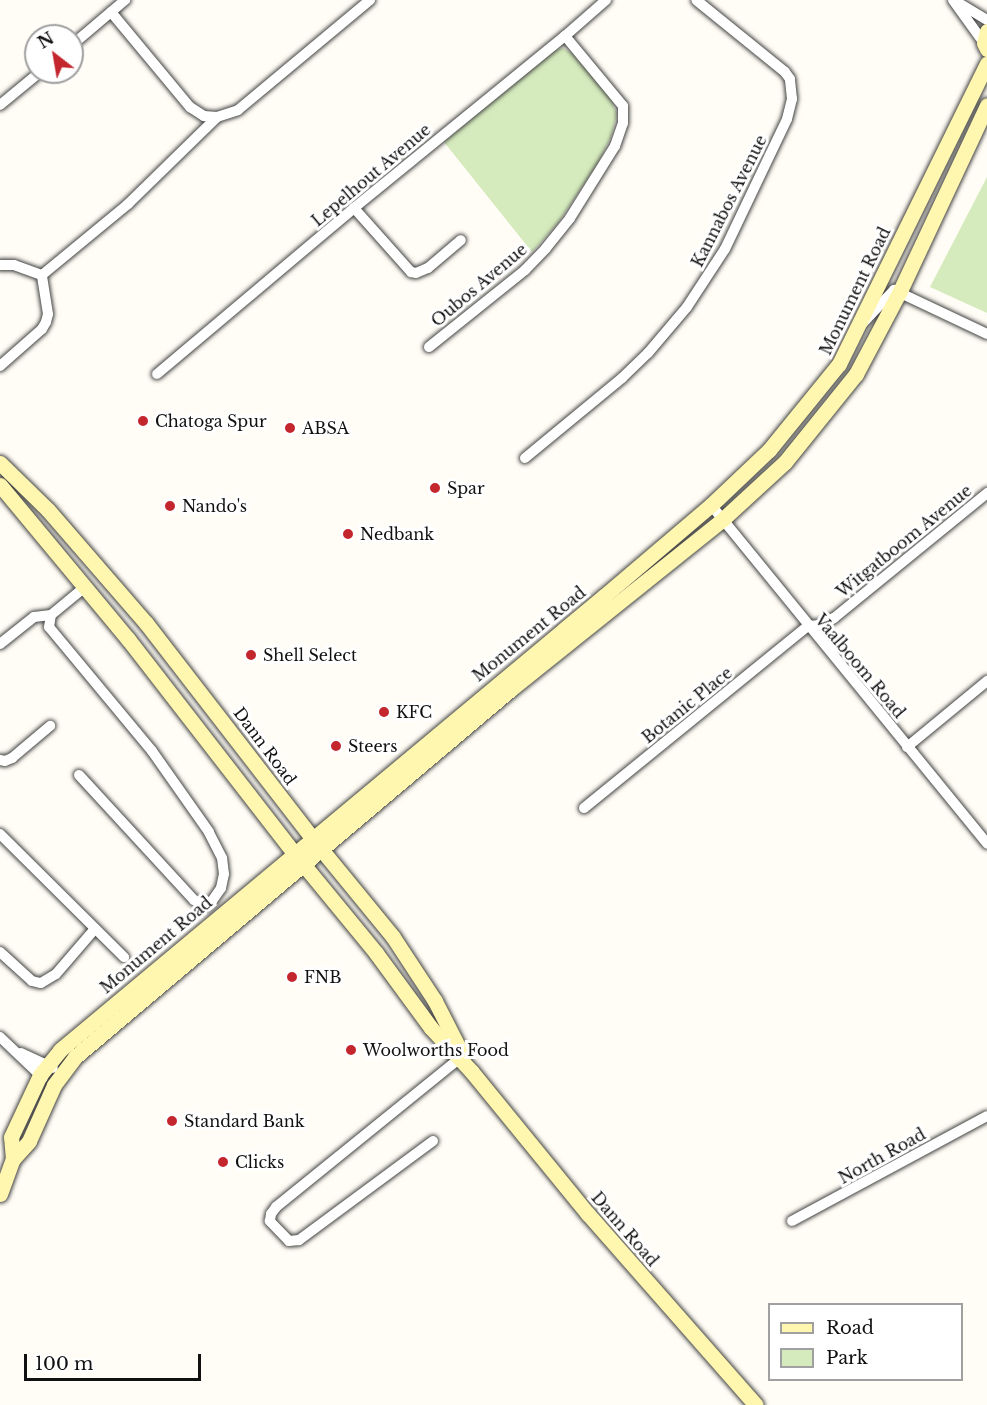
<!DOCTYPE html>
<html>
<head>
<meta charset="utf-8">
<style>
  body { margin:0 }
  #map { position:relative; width:987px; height:1405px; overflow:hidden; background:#fffdf5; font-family:"Libre Baskerville",serif }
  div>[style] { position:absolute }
  .green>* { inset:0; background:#d5ebbd }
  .roads { filter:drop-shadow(0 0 2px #444) drop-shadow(0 0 2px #444) }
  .street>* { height:10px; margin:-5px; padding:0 5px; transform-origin:5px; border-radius:5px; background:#fff }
  .secondary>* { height:15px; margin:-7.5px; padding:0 7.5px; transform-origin:7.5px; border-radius:7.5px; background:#fff6b0 }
  .dots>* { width:16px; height:16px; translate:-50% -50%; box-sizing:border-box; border:3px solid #fff; border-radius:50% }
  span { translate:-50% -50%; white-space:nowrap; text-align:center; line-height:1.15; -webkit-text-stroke:6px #fff; paint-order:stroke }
  .street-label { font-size:16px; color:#111 }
  .poi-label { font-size:16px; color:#111 }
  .left { translate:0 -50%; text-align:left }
  .legend { position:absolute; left:768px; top:1303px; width:195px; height:78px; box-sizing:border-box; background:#fff; border:2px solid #a0a0a0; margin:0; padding:8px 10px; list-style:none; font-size:18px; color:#111 }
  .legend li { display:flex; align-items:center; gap:12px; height:30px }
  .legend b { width:30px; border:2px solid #a0a0a0 }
  .north { position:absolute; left:24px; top:24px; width:60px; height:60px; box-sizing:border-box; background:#fff; border:2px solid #a0a0a0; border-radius:50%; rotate:329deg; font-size:16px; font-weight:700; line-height:24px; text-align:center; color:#111 }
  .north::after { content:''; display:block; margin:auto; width:21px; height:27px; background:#c4262e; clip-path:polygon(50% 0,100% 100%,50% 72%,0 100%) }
  .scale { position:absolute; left:24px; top:1354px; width:177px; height:27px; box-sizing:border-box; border:3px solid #111; border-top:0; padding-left:8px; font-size:18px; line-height:21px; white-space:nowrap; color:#111; -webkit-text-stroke:4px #fff; paint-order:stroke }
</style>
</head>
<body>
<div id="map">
  <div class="green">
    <div style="clip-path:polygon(563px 48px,575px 55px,611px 99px,617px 114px,611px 137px,598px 163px,558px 223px,532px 252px,444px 142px,552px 51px)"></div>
    <div style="clip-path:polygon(987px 177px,987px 313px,930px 287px)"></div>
  </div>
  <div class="roads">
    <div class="street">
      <div style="left:953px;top:0;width:53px;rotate:54.2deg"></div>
      <div style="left:957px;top:2px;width:35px;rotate:31deg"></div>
      <div style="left:111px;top:12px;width:124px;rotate:50.3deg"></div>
      <div style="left:190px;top:107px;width:17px;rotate:33deg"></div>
      <div style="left:204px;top:116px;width:13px;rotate:4deg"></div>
      <div style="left:217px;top:117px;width:22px;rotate:-18deg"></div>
      <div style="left:238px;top:110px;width:172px;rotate:-39.8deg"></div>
      <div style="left:72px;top:45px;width:70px;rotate:-40.3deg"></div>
      <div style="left:0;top:105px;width:52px;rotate:-39.5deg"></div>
      <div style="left:354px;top:208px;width:86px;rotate:48.3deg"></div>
      <div style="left:411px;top:272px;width:5px;rotate:11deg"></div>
      <div style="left:416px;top:273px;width:13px;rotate:-23deg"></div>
      <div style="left:428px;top:268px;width:43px;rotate:-40.3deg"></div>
      <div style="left:0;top:265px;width:14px"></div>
      <div style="left:14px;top:265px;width:30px;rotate:20deg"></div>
      <div style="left:42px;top:275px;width:112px;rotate:-39.5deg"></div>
      <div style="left:128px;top:204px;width:124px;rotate:-44.3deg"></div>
      <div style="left:860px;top:326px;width:50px;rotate:-46.6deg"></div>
      <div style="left:894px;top:290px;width:103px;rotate:25.3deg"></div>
      <div style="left:429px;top:347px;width:123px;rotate:-38.7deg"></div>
      <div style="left:525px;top:270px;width:30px;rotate:-46deg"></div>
      <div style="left:546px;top:248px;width:38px;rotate:-51deg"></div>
      <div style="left:570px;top:218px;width:85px;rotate:-58deg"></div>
      <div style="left:615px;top:146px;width:24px;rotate:-71deg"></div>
      <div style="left:623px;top:123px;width:17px;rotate:-90deg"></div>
      <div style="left:623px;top:106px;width:91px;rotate:-129.6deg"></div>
      <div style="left:0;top:366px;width:56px;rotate:-41.4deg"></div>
      <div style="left:42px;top:329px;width:8px;rotate:-60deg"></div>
      <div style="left:46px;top:322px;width:8px;rotate:-76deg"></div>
      <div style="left:48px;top:314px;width:39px;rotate:-99deg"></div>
      <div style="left:157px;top:374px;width:258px;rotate:-40.1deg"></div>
      <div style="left:354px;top:208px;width:272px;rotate:-39.2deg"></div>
      <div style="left:565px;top:36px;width:55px;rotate:-41.3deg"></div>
      <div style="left:525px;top:458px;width:126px;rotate:-39.5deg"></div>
      <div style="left:622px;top:378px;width:36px;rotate:-44deg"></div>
      <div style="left:648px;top:353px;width:60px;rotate:-49.7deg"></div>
      <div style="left:687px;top:307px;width:69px;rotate:-56.8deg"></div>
      <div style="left:725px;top:249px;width:144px;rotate:-64.5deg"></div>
      <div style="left:787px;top:119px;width:21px;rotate:-76deg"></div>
      <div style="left:792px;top:99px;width:20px;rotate:-96deg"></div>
      <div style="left:790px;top:79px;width:9px;rotate:-126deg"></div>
      <div style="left:785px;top:72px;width:114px;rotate:-141deg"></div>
      <div style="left:711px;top:505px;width:437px;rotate:50.8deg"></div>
      <div style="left:808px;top:626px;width:12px;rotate:-5deg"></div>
      <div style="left:820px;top:625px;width:16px;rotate:-27deg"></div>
      <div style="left:834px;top:618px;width:198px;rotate:-39.2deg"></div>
      <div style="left:0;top:644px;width:43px;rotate:-38.5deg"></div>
      <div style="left:34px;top:617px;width:17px;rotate:-7deg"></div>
      <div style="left:907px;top:747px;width:104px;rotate:-39.5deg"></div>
      <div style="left:0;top:760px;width:5px;rotate:11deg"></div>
      <div style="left:5px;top:761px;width:8px;rotate:-23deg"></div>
      <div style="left:12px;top:758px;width:50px;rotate:-40.1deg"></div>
      <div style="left:79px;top:775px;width:170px;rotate:47.4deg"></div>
      <div style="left:194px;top:900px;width:13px;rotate:29deg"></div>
      <div style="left:205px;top:906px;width:9px;rotate:-36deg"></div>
      <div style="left:212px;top:901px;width:16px;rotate:-55deg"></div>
      <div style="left:221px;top:888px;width:14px;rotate:-78deg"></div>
      <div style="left:224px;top:874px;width:16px;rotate:-97deg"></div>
      <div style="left:222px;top:858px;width:29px;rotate:-117deg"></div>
      <div style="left:209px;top:832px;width:99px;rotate:-125.1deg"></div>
      <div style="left:152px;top:751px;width:161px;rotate:-129.7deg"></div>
      <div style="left:49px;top:627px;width:12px;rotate:-81deg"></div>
      <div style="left:51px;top:615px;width:45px;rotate:-39.6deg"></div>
      <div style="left:584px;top:808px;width:289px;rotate:-39.1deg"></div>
      <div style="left:0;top:834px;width:175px;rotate:44.8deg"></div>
      <div style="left:0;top:952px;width:43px;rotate:42.2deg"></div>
      <div style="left:32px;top:981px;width:9px;rotate:13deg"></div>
      <div style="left:41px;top:983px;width:17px;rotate:-31deg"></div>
      <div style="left:56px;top:974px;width:58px;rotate:-49.2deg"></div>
      <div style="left:0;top:1037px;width:59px;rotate:43.6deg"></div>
      <div style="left:21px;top:1053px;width:35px;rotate:25deg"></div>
      <div style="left:433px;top:1141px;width:167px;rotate:143.5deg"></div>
      <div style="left:299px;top:1240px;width:10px;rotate:174deg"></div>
      <div style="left:289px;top:1241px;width:28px;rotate:-134deg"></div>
      <div style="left:270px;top:1221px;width:7px;rotate:-82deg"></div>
      <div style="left:271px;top:1214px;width:9px;rotate:-54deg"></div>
      <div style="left:276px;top:1207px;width:235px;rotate:-39deg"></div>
      <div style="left:792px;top:1221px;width:221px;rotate:-28.3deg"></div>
    </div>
    <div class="secondary">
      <div style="left:987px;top:31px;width:12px;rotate:104deg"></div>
      <div style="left:984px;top:43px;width:7px;rotate:63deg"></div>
      <div style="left:0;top:463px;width:67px;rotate:44.4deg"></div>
      <div style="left:48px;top:510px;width:150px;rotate:49.1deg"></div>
      <div style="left:146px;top:623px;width:272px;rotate:52.3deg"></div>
      <div style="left:312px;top:838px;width:128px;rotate:50.7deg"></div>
      <div style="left:393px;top:937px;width:77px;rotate:56.7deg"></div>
      <div style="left:435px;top:1001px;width:62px;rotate:63deg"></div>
      <div style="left:0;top:485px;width:200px;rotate:50.3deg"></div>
      <div style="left:128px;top:639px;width:271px;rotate:52.2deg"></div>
      <div style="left:294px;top:853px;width:129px;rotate:50.6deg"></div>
      <div style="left:376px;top:953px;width:93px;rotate:53.7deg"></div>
      <div style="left:431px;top:1028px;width:60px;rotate:47deg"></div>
      <div style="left:472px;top:1072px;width:183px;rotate:50.8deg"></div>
      <div style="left:588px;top:1214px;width:254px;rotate:48.7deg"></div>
      <div style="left:13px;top:1159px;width:22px;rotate:-95deg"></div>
      <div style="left:11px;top:1137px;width:68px;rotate:-64.9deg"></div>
      <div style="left:40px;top:1075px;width:32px;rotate:-51deg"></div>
      <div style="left:60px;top:1050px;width:709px;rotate:-39.85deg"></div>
      <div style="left:604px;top:596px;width:140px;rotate:-40.4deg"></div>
      <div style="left:711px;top:505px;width:80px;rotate:-43.5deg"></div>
      <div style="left:769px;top:450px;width:111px;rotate:-50.9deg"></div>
      <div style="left:839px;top:364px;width:335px;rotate:-63.8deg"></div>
      <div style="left:0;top:1194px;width:37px;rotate:-70deg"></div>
      <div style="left:13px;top:1159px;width:24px;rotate:-48deg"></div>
      <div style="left:29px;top:1141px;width:61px;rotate:-65.9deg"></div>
      <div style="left:54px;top:1085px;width:35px;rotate:-53deg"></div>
      <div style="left:75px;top:1057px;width:571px;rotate:-40.17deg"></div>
      <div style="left:511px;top:689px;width:272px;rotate:-38.7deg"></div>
      <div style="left:723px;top:519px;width:84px;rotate:-42.6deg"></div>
      <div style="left:785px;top:462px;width:113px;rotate:-51.1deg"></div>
      <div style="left:856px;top:374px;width:94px;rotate:-62.1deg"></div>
      <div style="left:900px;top:291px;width:205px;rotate:-64.9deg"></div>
    </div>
  </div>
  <div class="dots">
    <div style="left:143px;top:421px;background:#c4262e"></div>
    <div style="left:290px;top:428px;background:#c4262e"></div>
    <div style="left:435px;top:488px;background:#c4262e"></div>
    <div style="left:170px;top:506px;background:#c4262e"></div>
    <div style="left:348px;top:534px;background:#c4262e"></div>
    <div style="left:251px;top:655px;background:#c4262e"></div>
    <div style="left:384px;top:712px;background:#c4262e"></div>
    <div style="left:336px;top:746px;background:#c4262e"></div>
    <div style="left:292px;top:977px;background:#c4262e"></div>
    <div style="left:351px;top:1050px;background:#c4262e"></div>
    <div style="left:172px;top:1121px;background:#c4262e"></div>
    <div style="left:223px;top:1162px;background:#c4262e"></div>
  </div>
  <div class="street-label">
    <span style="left:371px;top:175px;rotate:-40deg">Lepelhout Avenue</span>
    <span style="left:729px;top:201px;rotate:-63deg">Kannabos Avenue</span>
    <span style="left:479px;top:285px;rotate:-40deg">Oubos Avenue</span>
    <span style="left:855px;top:291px;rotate:-64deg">Monument Road</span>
    <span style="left:904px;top:541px;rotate:-39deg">Witgatboom Avenue</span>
    <span style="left:529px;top:634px;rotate:-39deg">Monument Road</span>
    <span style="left:860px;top:666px;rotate:50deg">Vaalboom Road</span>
    <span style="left:687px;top:705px;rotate:-39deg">Botanic Place</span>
    <span style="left:265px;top:746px;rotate:53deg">Dann Road</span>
    <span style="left:156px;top:945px;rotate:-40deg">Monument Road</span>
    <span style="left:882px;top:1156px;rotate:-29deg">North Road</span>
    <span style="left:625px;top:1229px;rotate:49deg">Dann Road</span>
  </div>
  <div class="poi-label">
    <span class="left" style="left:155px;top:421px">Chatoga Spur</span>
    <span class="left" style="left:302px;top:428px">ABSA</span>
    <span class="left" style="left:447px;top:488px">Spar</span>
    <span class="left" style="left:182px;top:506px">Nando's</span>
    <span class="left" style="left:360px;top:534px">Nedbank</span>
    <span class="left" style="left:263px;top:655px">Shell Select</span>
    <span class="left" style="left:396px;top:712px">KFC</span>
    <span class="left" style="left:348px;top:746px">Steers</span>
    <span class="left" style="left:304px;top:977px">FNB</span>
    <span class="left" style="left:363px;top:1050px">Woolworths Food</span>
    <span class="left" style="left:184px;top:1121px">Standard Bank</span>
    <span class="left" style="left:235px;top:1162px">Clicks</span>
  </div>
  <ul class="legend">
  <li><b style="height:8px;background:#fff6b0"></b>Road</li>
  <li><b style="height:16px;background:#d5ebbd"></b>Park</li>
  </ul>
  <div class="north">N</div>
  <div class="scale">100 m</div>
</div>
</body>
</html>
